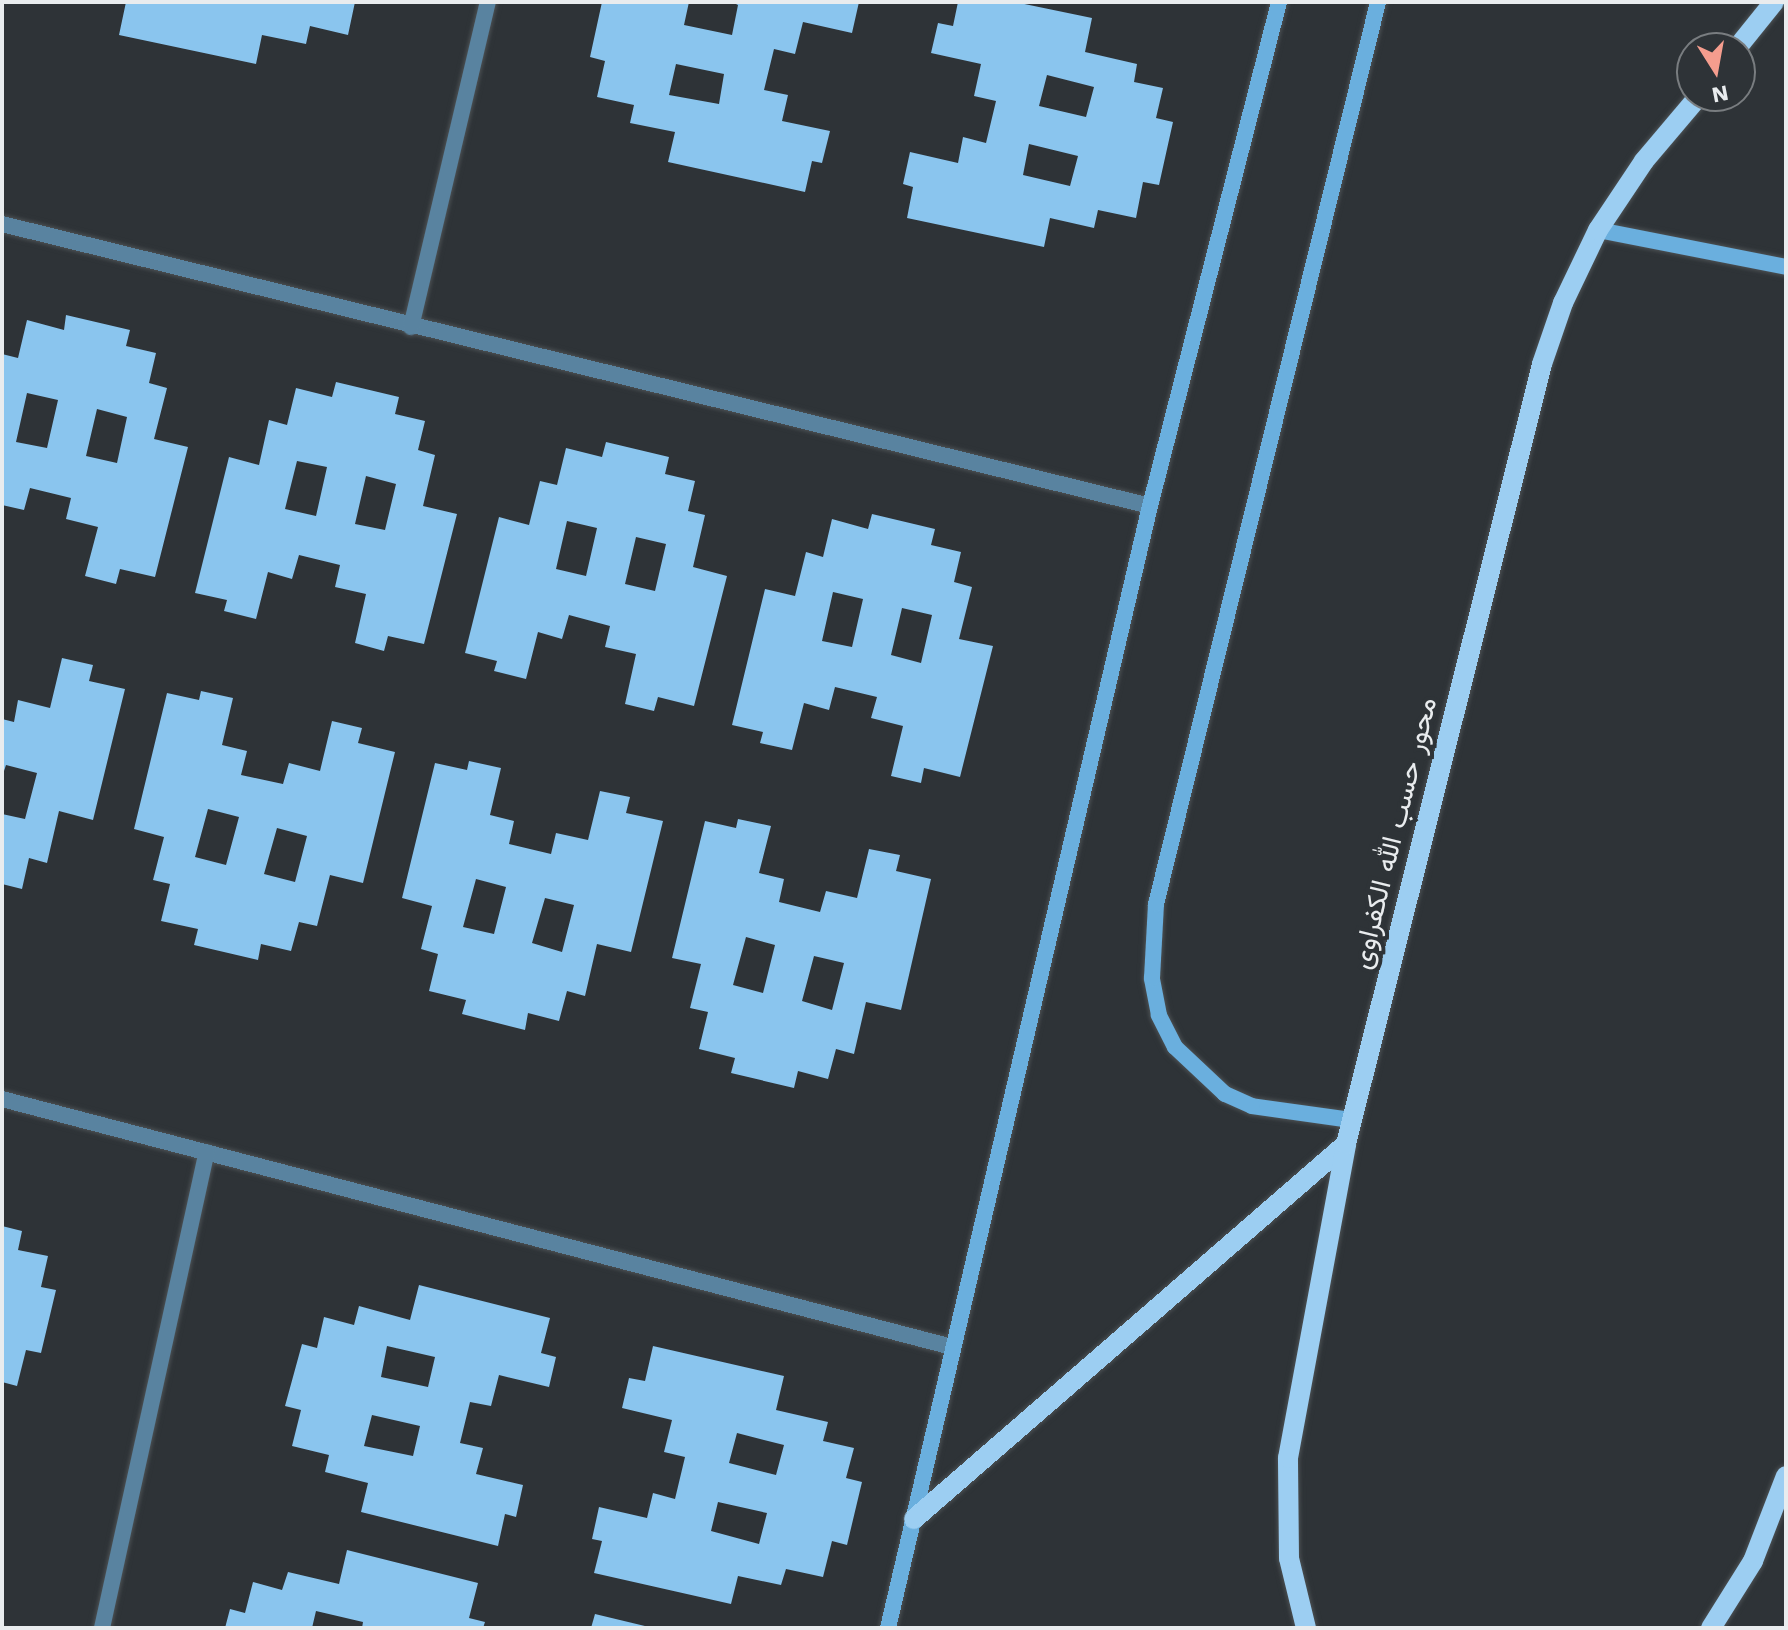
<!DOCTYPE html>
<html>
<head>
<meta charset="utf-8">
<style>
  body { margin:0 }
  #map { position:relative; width:1788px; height:1630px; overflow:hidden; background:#2e3337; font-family:"Work Sans",Vazirmatn,sans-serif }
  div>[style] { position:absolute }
  .building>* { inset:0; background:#8ac5ee }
  .roads { filter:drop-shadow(0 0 2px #4c5154) drop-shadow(0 0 2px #4c5154) }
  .street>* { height:16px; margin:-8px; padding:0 8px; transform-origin:8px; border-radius:8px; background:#5983a0 }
  .secondary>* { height:16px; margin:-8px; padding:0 8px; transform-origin:8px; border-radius:8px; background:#6aafde }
  .primary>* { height:20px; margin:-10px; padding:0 10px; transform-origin:10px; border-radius:10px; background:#9ccef2 }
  span { translate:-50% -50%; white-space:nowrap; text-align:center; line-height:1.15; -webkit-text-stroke:8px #2e3337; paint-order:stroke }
  .street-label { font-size:28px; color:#e9ecee }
  .frame { position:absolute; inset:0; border:4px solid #e9ecee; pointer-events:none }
  .north { position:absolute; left:1676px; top:32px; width:80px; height:80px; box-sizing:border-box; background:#2e3337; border:2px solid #797d80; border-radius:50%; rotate:169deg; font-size:22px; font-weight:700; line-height:32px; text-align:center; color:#e9ecee }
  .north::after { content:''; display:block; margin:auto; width:28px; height:36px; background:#f59d8e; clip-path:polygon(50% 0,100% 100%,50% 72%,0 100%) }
</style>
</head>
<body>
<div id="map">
  <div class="building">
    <div style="clip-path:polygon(126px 2px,283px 3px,355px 2px,348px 35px,310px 26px,306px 44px,262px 35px,256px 64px,119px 35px)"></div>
    <div style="clip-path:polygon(evenodd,602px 2px,689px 2px,684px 25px,732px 35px,738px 5px,732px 2px,859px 2px,852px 33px,803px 22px,795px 54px,774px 49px,764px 90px,788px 95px,782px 121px,830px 131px,822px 163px,812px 161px,805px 192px,668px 162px,675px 132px,630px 123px,634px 105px,597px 97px,605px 61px,590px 57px,602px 2px,676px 64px,724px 74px,719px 104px,669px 95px,676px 64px)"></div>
    <div style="clip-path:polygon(evenodd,958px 2px,1015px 2px,1092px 18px,1085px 52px,1137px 64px,1134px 82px,1163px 88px,1156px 118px,1173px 122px,1159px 185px,1143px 182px,1136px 218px,1098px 210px,1094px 228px,1050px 218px,1044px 247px,907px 218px,913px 187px,903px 184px,910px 152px,958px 163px,963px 137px,986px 143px,996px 101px,974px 96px,981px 64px,931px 53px,938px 23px,953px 26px,958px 2px,1047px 75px,1094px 87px,1086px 117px,1039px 106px,1047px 75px,958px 2px,1029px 144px,1078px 156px,1070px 186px,1023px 175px,1029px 144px)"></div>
    <div style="clip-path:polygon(evenodd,66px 315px,130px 330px,126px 346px,156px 353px,149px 383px,167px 388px,154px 439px,188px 447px,155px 577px,120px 569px,116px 584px,85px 576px,98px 527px,66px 519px,71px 498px,30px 488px,24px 510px,2px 505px,2px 354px,18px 358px,27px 320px,64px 330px,66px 315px,27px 393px,58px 400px,47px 448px,16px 442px,27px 393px,66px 315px,97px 409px,127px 417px,117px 463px,86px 456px,97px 409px)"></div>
    <div style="clip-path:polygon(evenodd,336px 382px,399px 397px,395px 414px,425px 421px,418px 450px,435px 455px,423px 506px,457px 514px,424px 644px,388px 636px,384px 651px,355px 643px,366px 594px,335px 587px,340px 565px,299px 555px,292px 579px,268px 572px,256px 619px,224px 611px,227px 600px,195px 593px,229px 457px,259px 465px,269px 420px,287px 425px,296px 388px,332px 397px,336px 382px,297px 461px,327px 467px,316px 516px,285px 509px,297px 461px,336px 382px,366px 476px,396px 484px,385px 530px,355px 524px,366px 476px)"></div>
    <div style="clip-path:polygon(evenodd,606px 442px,669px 457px,665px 474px,695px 481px,688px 511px,705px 515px,693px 567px,727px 576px,694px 706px,658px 697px,654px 711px,625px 704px,636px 654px,605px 647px,610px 626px,569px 615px,562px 639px,538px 632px,526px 679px,494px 671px,497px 661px,465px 653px,499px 517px,529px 525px,540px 481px,557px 485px,566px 448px,602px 457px,606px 442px,567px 521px,597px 528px,586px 576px,556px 569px,567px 521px,606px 442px,636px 537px,666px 544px,655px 591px,625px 584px,636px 537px)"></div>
    <div style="clip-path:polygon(evenodd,872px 514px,935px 529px,931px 545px,961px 552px,954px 582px,972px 587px,959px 639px,993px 646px,960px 777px,924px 768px,921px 783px,891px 776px,903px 726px,871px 718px,877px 697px,835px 687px,829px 710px,804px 703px,792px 750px,760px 743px,763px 732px,732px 725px,765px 589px,795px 596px,806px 552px,823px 557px,832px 519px,868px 529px,872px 514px,833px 592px,863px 599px,852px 647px,822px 641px,833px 592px,872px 514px,902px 608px,932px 615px,921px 663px,891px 655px,902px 608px)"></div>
    <div style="clip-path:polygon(62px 658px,93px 665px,89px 681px,125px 689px,93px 820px,59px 811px,47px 863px,29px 858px,22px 889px,2px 884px,2px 814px,25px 819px,37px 773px,6px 765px,2px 777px,2px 719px,14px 722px,18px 700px,50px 708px)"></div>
    <div style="clip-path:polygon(evenodd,201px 691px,233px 698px,222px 745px,247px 751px,241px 775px,283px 784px,289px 763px,320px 771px,332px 721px,362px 728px,358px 743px,395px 752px,363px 883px,330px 875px,317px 926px,299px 922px,291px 951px,261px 944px,258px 960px,194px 945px,198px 929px,161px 921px,170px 884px,153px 880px,164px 837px,134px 829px,167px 693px,199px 700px,201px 691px,208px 809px,239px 817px,226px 865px,195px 857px,208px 809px,201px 691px,277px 828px,307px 836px,295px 882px,264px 874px,277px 828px)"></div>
    <div style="clip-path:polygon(evenodd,469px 761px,501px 768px,490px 815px,514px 821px,509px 844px,551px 854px,556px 833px,588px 840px,600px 791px,630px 797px,626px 813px,663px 821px,631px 952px,597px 944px,585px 996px,567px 991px,559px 1021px,528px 1013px,525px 1030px,462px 1014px,466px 1000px,429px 991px,438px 954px,421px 949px,432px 906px,402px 898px,435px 763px,467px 770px,469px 761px,476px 879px,506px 887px,494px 934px,463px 927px,476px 879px,469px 761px,545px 898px,574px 905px,562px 952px,532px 943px,545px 898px)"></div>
    <div style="clip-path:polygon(evenodd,738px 819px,771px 826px,759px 873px,784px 879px,779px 902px,820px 912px,826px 891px,857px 898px,869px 849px,900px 855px,896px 871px,931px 879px,901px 1010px,866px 1002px,854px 1054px,836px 1049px,828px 1079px,798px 1071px,794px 1088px,731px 1073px,735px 1058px,699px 1049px,708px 1012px,690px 1008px,701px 964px,672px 958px,705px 821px,736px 828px,738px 819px,746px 937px,775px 945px,763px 993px,733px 985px,746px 937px,738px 819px,814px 956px,844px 963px,832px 1010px,802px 1001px,814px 956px)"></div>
    <div style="clip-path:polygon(2px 1226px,22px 1231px,18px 1250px,48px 1256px,41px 1287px,56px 1290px,41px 1353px,26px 1350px,17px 1386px,2px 1382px)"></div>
    <div style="clip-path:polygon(evenodd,419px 1285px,550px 1318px,541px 1353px,556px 1357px,549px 1387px,499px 1375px,491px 1406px,470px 1402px,460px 1443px,483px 1448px,476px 1474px,523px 1485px,516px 1517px,505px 1514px,498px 1546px,361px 1512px,368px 1483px,325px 1472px,329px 1455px,292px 1446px,301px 1410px,285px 1406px,302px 1344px,317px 1348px,324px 1317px,354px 1325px,359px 1306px,410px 1320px,419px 1285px,387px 1346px,435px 1357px,428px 1387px,381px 1377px,387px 1346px,419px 1285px,372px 1415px,420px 1426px,413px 1456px,364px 1446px,372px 1415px)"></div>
    <div style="clip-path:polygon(evenodd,653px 1346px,784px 1376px,776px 1410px,828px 1422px,823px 1441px,854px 1448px,846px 1478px,862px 1482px,847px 1545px,832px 1541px,823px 1577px,786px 1569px,781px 1585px,738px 1576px,731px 1604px,594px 1573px,602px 1541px,592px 1539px,599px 1507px,647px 1518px,653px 1493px,675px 1499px,685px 1457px,664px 1452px,672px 1420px,622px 1408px,629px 1378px,645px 1381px,653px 1346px,737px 1433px,784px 1445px,776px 1475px,729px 1463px,737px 1433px,653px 1346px,718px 1502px,767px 1513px,759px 1544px,711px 1531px,718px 1502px)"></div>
    <div style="clip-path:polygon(347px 1550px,478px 1583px,469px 1618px,485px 1622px,483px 1628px,362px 1628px,363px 1622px,316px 1611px,312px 1628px,225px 1628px,230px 1609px,245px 1613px,253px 1582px,282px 1590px,288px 1572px,339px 1584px)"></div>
    <div style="clip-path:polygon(595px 1614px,649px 1627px,649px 1628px,591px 1628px)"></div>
  </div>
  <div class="roads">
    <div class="street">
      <div style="left:2px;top:224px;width:1182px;rotate:13.8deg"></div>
      <div style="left:411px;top:327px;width:334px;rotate:-76.7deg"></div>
      <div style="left:2px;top:1099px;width:982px;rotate:14.63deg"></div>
      <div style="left:102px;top:1628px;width:487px;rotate:-77.6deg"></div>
    </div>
    <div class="secondary">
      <div style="left:1598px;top:230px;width:192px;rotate:11.1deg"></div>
      <div style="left:1351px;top:1120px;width:100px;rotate:-172deg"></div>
      <div style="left:1252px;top:1106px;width:30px;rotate:-156deg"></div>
      <div style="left:1225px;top:1094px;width:69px;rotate:-136.8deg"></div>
      <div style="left:1175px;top:1047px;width:36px;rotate:-117deg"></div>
      <div style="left:1159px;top:1015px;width:38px;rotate:-101deg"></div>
      <div style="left:1152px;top:978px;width:74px;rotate:-86.9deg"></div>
      <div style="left:1156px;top:904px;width:929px;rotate:-76.17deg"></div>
      <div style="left:888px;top:1628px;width:1152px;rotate:-76.86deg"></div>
      <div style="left:1150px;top:506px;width:520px;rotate:-75.64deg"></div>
    </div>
    <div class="primary">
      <div style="left:1737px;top:48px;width:59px;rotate:-51.2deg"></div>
      <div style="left:914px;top:1519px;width:572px;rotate:-40.96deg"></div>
      <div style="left:1306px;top:1628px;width:72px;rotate:-103.7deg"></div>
      <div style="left:1289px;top:1558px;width:100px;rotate:-90.6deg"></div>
      <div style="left:1288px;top:1458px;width:319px;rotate:-79.5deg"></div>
      <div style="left:1346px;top:1144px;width:804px;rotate:-75.89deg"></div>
      <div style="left:1542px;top:364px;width:65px;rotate:-71deg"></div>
      <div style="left:1563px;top:303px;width:81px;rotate:-64.4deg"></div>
      <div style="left:1598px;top:230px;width:83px;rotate:-56.3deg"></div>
      <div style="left:1644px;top:161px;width:85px;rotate:-49.8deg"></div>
      <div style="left:1711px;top:1628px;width:79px;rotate:-57.9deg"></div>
      <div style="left:1753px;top:1561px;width:91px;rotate:-68.8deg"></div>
    </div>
  </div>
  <div class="street-label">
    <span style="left:1394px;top:833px;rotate:-76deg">محور حسب الله الكفراوى</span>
  </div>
  <div class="frame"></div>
  <div class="north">N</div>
</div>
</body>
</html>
